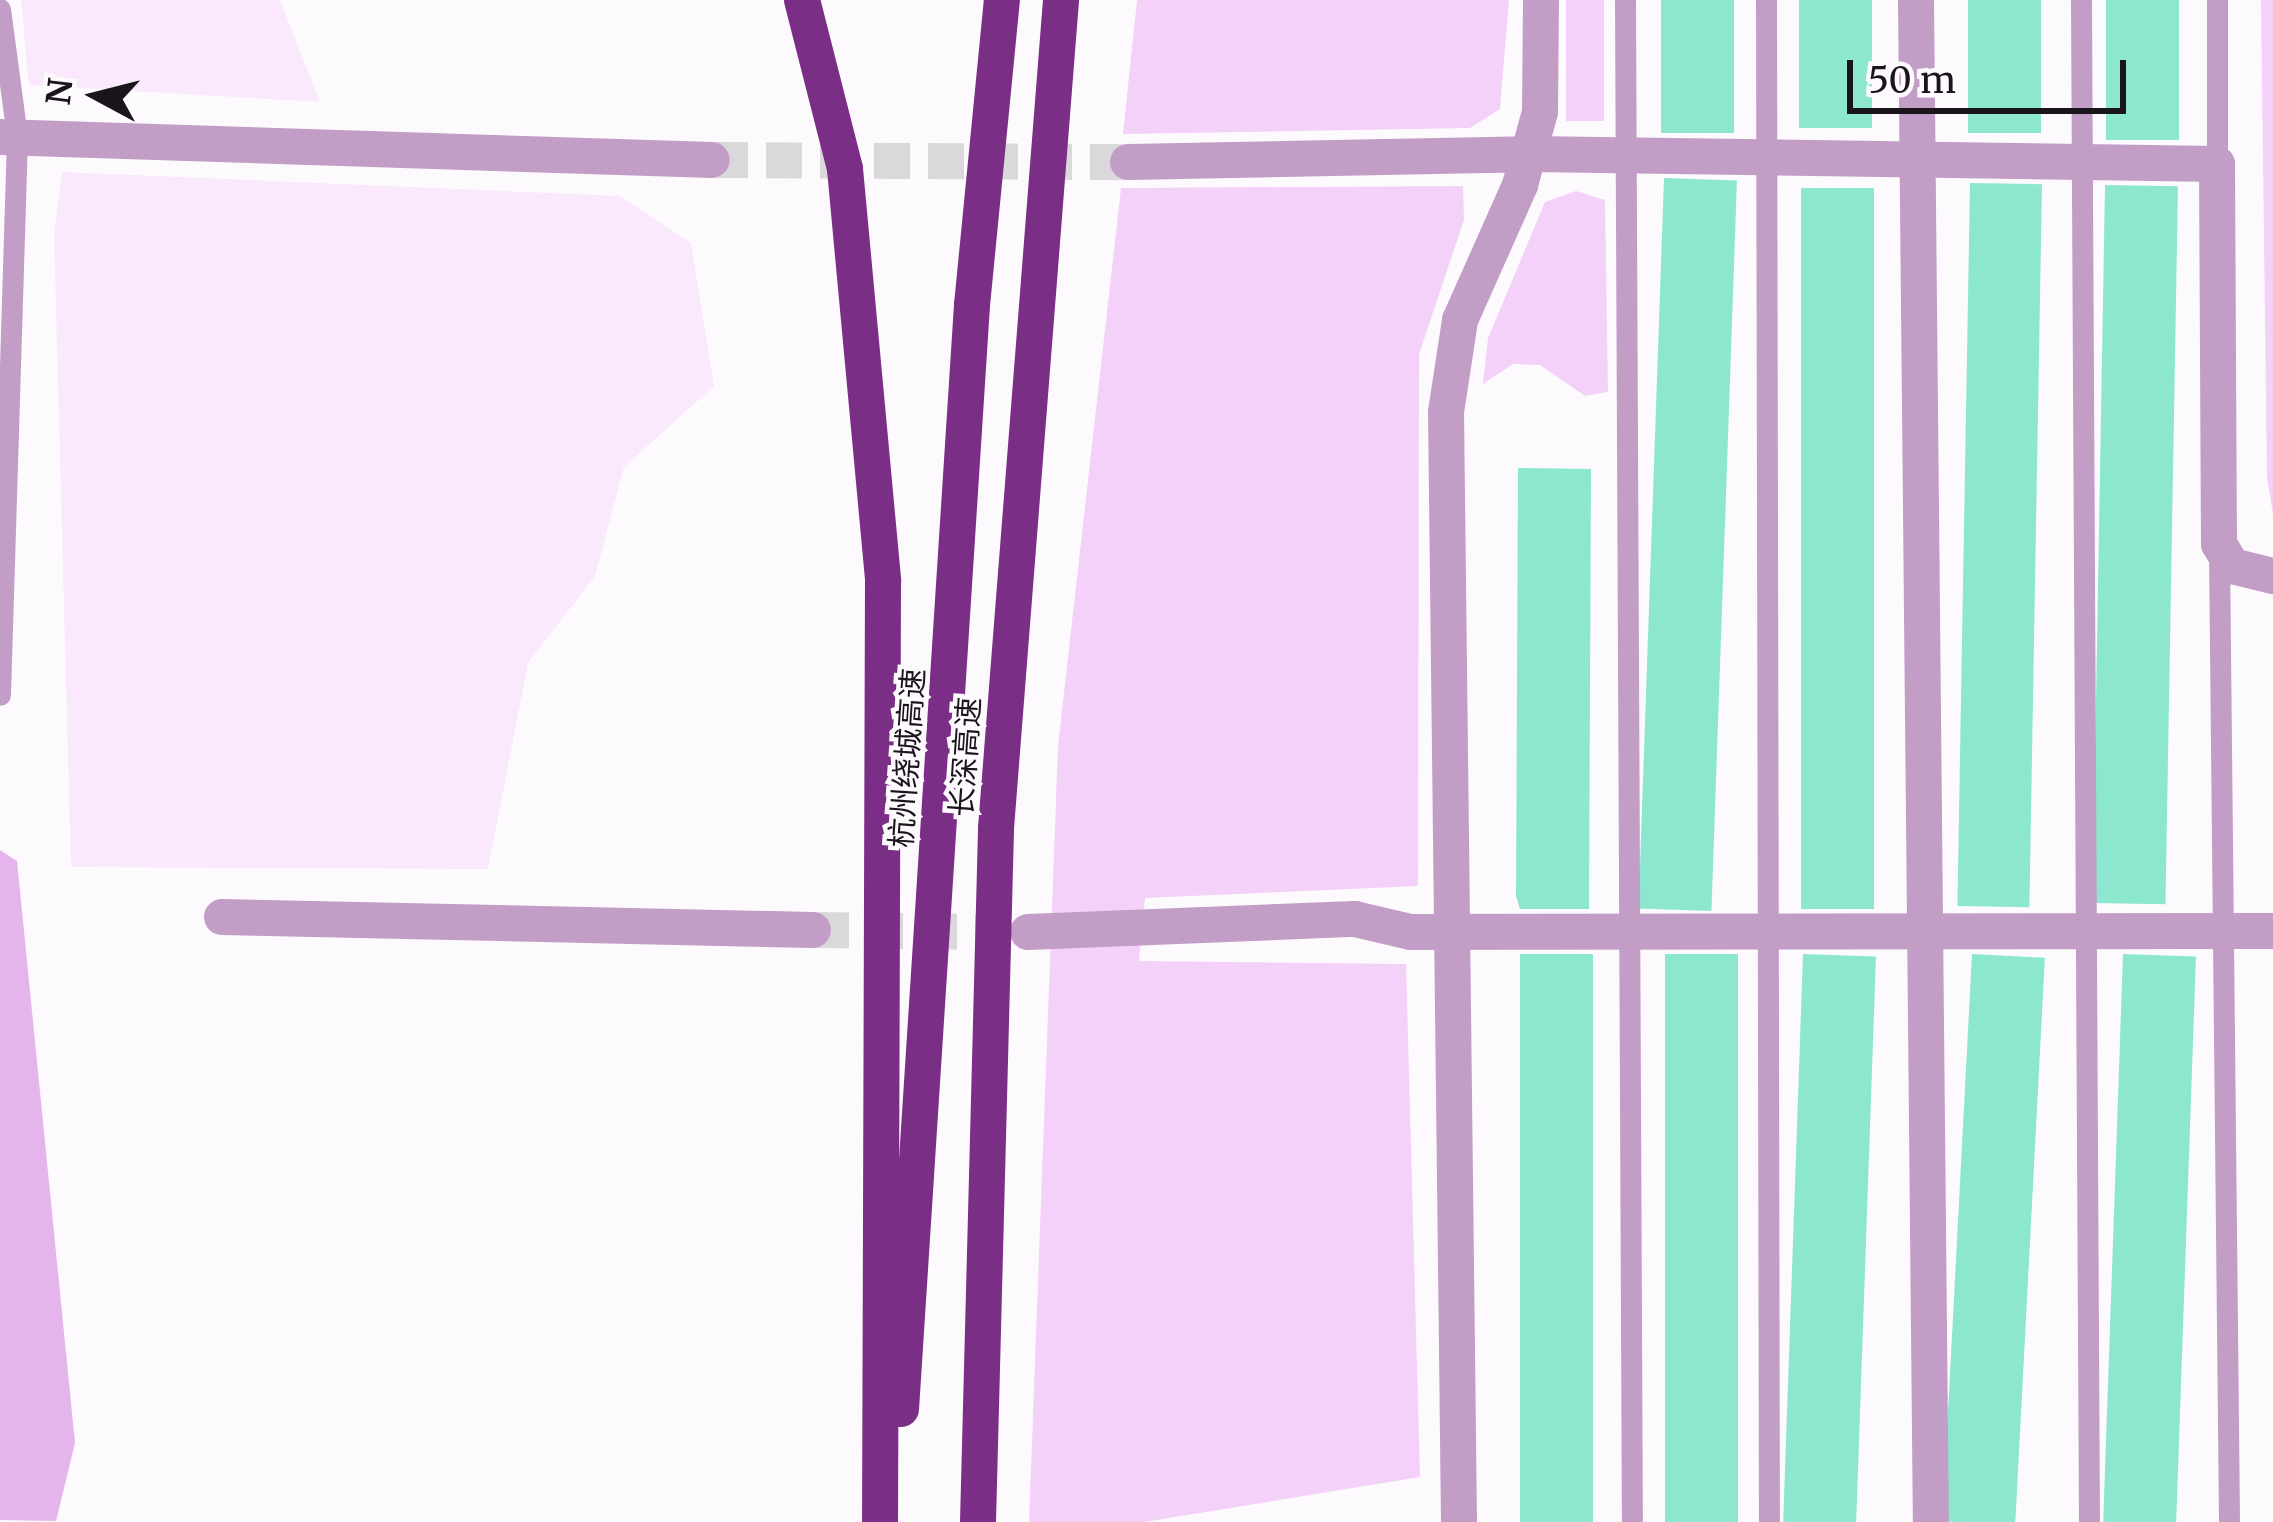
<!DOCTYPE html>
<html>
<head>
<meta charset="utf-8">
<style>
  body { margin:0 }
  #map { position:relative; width:2273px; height:1522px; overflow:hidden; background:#fdfafe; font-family:Merriweather,"Noto Sans SC",serif }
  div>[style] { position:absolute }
  .built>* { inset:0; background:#fae8fc }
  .green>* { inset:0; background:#f4d1f8; transform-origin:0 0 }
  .water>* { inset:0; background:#e6b4ec }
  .building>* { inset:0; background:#8de7ce; transform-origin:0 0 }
  .street-tunnel>* { height:36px; margin-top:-18px; transform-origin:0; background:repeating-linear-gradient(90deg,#dbd8dc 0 36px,transparent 0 54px) }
  .lane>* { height:21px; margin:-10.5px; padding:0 10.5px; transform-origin:10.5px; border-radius:10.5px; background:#c29ec6 }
  .street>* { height:36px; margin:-18px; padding:0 18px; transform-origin:18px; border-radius:18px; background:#c29ec6 }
  .highway>* { height:36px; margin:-18px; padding:0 18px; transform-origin:18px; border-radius:18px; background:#7b2e85 }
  span { translate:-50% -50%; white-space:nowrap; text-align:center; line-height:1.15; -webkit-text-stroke:9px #fdfafe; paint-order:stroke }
  .street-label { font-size:30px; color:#1a141b }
  .north { position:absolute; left:36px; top:36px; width:120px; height:120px; -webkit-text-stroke:9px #fdfafe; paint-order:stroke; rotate:277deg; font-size:33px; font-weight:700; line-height:48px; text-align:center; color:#1a141b }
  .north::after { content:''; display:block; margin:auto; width:42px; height:54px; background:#1a141b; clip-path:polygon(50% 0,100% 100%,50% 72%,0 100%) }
  .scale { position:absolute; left:1847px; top:60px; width:279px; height:54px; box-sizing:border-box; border:6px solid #1a141b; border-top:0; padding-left:15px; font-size:36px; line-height:42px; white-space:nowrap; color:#1a141b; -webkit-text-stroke:9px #fdfafe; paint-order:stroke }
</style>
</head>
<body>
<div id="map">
  <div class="built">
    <div style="clip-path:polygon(21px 0,280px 0,320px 102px,29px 85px)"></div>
    <div style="clip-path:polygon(62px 172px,620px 196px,691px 243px,714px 386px,624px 467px,595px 576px,528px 663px,488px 869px,71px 867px,54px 233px)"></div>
  </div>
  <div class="green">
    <div style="clip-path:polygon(1137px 0,1509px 0,1500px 109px,1470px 128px,1123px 134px)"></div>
    <div style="left:1566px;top:0;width:38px;height:121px"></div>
    <div style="clip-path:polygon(2261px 0,2273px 0,2273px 514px,2267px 478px)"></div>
    <div style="clip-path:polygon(1463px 186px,1464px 220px,1419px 354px,1418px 886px,1145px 898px,1139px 961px,1406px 964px,1420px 1477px,1144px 1522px,1029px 1522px,1058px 746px,1121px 188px)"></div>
    <div style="clip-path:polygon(1576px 191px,1605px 200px,1608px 392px,1585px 396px,1540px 365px,1513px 364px,1483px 384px,1488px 338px,1545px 202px)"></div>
  </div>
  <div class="water">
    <div style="clip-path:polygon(0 850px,17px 861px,75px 1443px,56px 1521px,0 1520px)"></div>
  </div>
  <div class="building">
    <div style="left:1661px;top:0;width:73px;height:133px"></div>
    <div style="left:1799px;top:0;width:73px;height:128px"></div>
    <div style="left:1968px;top:0;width:73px;height:133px"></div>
    <div style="left:2106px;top:0;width:73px;height:140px"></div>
    <div style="left:1664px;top:178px;width:73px;height:731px;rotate:2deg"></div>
    <div style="left:1970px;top:183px;width:72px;height:723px;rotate:1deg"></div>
    <div style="left:2105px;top:185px;width:73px;height:718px;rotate:1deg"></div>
    <div style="left:1801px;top:188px;width:73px;height:721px"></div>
    <div style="clip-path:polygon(1518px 468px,1591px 469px,1589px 909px,1520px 909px,1516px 896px)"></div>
    <div style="left:1520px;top:954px;width:73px;height:568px"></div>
    <div style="left:1665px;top:954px;width:73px;height:568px"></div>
    <div style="left:1803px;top:954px;width:73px;height:568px;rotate:2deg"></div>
    <div style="left:1972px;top:954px;width:73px;height:568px;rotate:3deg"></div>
    <div style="left:2123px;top:954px;width:73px;height:568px;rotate:2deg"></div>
  </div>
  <div class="street-tunnel">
    <div style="left:712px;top:160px;width:416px;rotate:0.3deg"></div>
    <div style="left:813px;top:930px;width:207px;rotate:0.6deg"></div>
  </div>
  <div class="lane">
    <div style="left:1625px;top:0;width:1522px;rotate:89.74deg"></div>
    <div style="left:1766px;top:0;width:1522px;rotate:89.89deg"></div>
    <div style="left:2081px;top:0;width:1522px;rotate:89.7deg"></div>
    <div style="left:2217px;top:0;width:164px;rotate:90deg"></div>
    <div style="left:0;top:9px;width:129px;rotate:82.4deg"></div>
    <div style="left:17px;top:137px;width:558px;rotate:91.75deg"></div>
    <div style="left:2219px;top:551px;width:971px;rotate:89.41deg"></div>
  </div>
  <div class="street">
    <div style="left:1916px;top:0;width:1522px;rotate:89.44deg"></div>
    <div style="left:0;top:137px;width:712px;rotate:1.85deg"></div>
    <div style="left:1128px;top:162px;width:402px;rotate:-1.1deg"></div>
    <div style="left:1530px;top:154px;width:687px;rotate:0.83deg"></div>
    <div style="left:2217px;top:164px;width:380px;rotate:89.7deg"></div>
    <div style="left:2219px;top:544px;width:26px;rotate:59deg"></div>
    <div style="left:2232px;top:566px;width:42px;rotate:13.7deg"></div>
    <div style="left:222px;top:917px;width:591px;rotate:1.26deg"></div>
    <div style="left:1028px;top:932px;width:327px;rotate:-2.3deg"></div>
    <div style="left:1355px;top:919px;width:57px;rotate:13.1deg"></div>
    <div style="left:1411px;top:932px;width:862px;rotate:-0.07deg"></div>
    <div style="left:1459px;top:1522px;width:1110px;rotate:-90.67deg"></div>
    <div style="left:1446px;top:412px;width:93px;rotate:-81.3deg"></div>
    <div style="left:1460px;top:320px;width:148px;rotate:-66deg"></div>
    <div style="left:1520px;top:185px;width:76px;rotate:-74.7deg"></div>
    <div style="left:1540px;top:112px;width:112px;rotate:-89.5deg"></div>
  </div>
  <div class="highway">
    <div style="left:802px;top:0;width:174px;rotate:75.7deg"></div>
    <div style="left:845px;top:169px;width:414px;rotate:84.7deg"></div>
    <div style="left:883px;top:581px;width:941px;rotate:90.18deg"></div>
    <div style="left:901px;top:1409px;width:1106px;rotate:-86.32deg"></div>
    <div style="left:972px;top:305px;width:306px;rotate:-84.4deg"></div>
    <div style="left:978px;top:1522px;width:694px;rotate:-88.51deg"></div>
    <div style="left:996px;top:828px;width:831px;rotate:-85.51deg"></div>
  </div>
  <div class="street-label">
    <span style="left:965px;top:757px;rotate:-86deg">长深高速</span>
    <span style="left:907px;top:758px;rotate:-86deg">杭州绕城高速</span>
  </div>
  <div class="north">N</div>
  <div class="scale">50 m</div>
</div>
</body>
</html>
